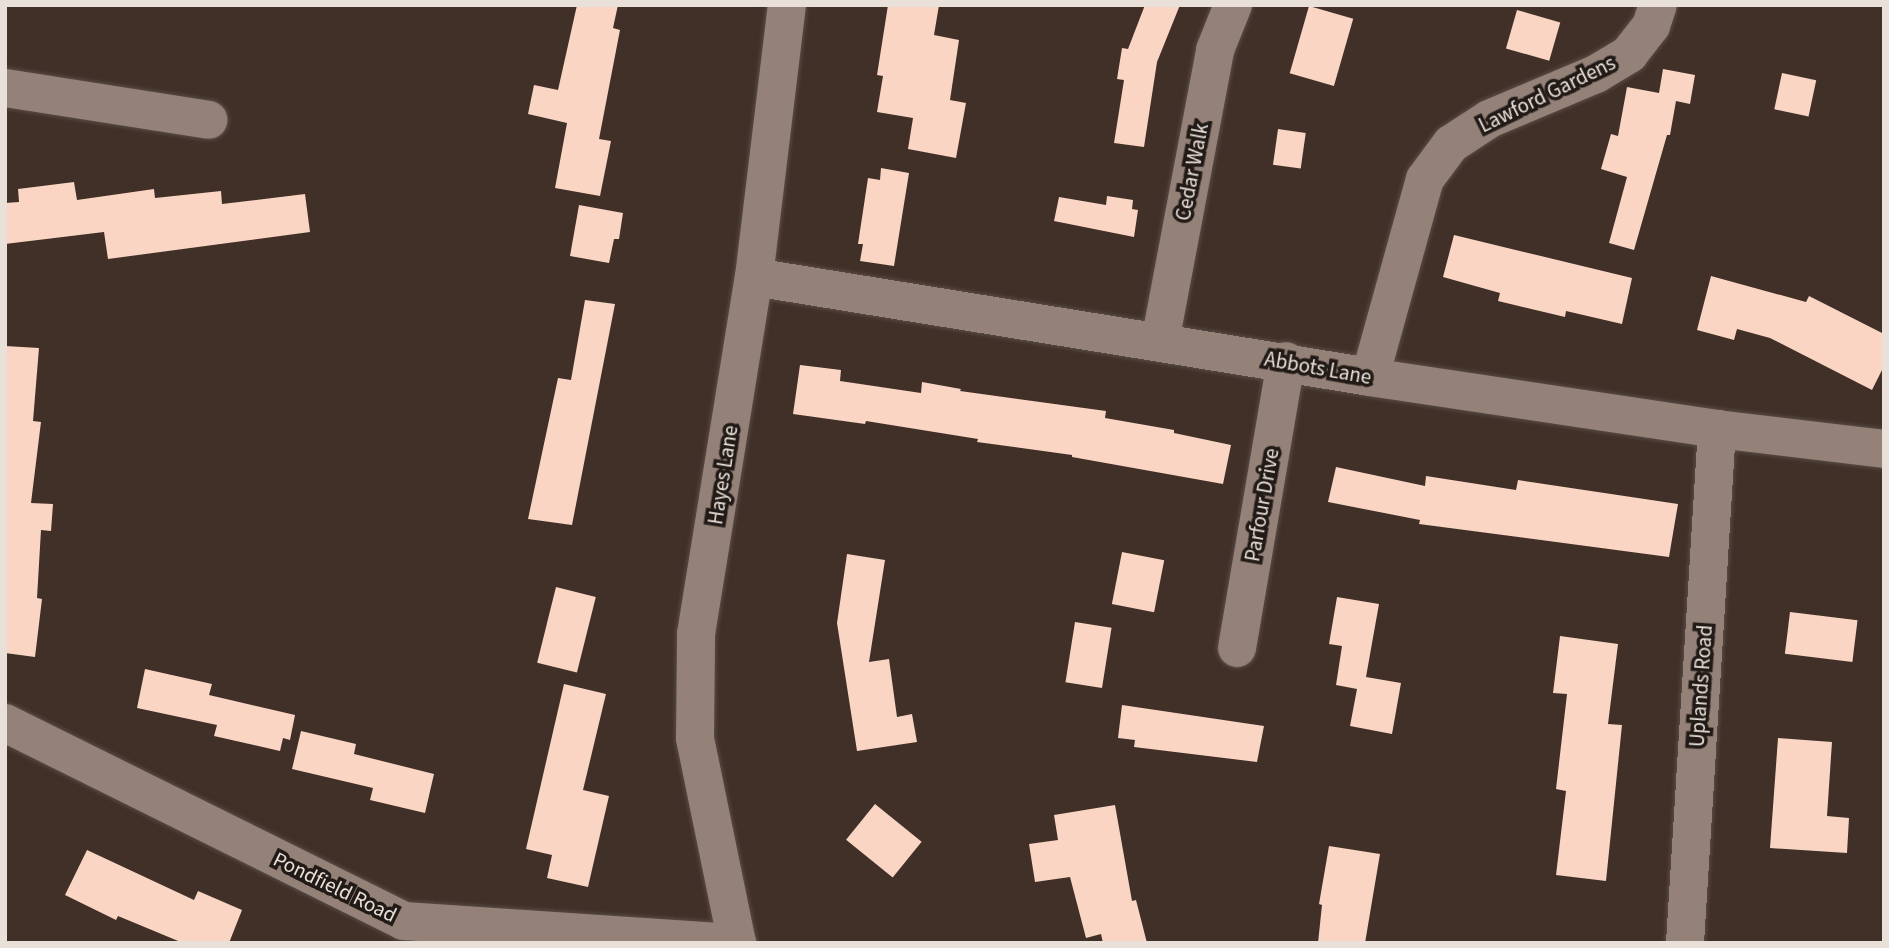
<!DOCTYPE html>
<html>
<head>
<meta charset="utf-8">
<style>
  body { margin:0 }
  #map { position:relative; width:1889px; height:948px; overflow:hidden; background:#403028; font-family:"Source Sans 3",sans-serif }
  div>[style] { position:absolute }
  .building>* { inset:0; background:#fad5c3; transform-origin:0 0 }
  .roads { filter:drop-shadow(0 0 2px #594c45) drop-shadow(0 0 2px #594c45) }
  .minor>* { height:38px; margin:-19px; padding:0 19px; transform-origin:19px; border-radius:19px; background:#948178 }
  span { translate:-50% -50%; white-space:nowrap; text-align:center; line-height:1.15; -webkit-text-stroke:7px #211a16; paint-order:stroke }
  .street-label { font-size:21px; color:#eae0da }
  .frame { position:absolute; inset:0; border:7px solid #eae0da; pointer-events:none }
</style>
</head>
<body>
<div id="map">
  <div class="building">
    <div style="clip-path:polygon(577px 5px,618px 5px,613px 28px,620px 30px,599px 139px,611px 141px,600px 196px,555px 188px,567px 123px,528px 114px,534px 85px,558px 90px)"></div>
    <div style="clip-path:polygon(888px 5px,939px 5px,934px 35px,959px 40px,950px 100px,966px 103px,956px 158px,908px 149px,913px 118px,877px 112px,883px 76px,877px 75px)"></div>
    <div style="clip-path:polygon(1145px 5px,1180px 5px,1157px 62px,1144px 147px,1114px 143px,1124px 80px,1117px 79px,1122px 48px,1128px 49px)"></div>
    <div style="left:1309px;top:6px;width:46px;height:70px;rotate:16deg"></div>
    <div style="left:1517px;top:10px;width:45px;height:40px;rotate:16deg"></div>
    <div style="clip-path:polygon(1663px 69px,1695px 75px,1690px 104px,1676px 101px,1670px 135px,1667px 135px,1634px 250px,1609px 243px,1627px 177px,1601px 169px,1611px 134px,1618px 136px,1627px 87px,1659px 93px)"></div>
    <div style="left:1782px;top:73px;width:35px;height:37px;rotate:12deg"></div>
    <div style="left:1278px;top:129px;width:28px;height:36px;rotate:8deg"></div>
    <div style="clip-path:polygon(881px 168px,909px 173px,894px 266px,860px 261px,863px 244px,858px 244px,868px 178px,880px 180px)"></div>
    <div style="clip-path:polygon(74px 182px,77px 200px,154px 189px,155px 198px,221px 191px,222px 204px,305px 194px,310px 232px,108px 259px,104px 232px,5px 244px,5px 203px,19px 202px,18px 189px)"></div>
    <div style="clip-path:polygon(1107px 196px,1133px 200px,1132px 209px,1138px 210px,1134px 237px,1054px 221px,1059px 197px,1106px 205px)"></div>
    <div style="clip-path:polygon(579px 205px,623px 213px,619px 239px,614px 239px,609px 263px,570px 256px)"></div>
    <div style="clip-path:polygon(1454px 235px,1632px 278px,1622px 324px,1566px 311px,1565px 317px,1498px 301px,1500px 293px,1443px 277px)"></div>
    <div style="clip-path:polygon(1711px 276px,1806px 302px,1809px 296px,1884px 334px,1884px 366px,1872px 390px,1770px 338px,1737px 329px,1734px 340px,1697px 330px)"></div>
    <div style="clip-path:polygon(585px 300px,615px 304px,572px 525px,528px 519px,558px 378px,571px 380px)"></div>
    <div style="clip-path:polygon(5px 346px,39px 348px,33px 421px,41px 422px,31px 503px,53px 504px,51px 531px,41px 530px,37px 598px,42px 599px,35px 657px,5px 653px)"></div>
    <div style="clip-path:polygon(800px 365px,841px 370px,840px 381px,921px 393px,922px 382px,961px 389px,960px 391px,1106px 411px,1105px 418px,1174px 430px,1174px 433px,1231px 445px,1223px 484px,1072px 457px,1072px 455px,977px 442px,978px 439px,866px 421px,865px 424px,793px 414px)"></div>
    <div style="clip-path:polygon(1336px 467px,1425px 486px,1426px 476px,1516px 490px,1518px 480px,1678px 504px,1669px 557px,1419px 524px,1420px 520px,1328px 502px)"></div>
    <div style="left:1122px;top:552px;width:43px;height:53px;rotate:11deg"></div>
    <div style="clip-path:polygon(847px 554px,885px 560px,869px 662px,889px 659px,897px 717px,912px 714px,917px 742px,857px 751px,837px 623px)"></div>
    <div style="left:556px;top:587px;width:41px;height:78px;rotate:14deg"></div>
    <div style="clip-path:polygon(1337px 597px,1379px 604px,1366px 677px,1401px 683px,1392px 734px,1350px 726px,1357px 689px,1336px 685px,1342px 646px,1329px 644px)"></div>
    <div style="left:1790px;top:612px;width:68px;height:42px;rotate:7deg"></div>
    <div style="left:1075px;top:622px;width:37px;height:61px;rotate:9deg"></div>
    <div style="clip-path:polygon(1560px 636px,1618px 644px,1608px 724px,1622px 725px,1606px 881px,1556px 875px,1566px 791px,1556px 789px,1567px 694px,1553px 693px)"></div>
    <div style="clip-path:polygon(145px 669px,212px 684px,209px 695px,295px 715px,290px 740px,283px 738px,280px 751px,214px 736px,217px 725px,137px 708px)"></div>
    <div style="clip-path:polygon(564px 684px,606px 694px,583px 790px,609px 796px,588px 887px,547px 878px,552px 855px,526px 849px)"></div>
    <div style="clip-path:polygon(1122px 705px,1264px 726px,1257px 762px,1134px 747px,1135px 740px,1118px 738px)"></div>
    <div style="clip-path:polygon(301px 731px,356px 744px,354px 754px,434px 774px,425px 813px,370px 800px,373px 788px,292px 769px)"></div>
    <div style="clip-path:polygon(1778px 738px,1832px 742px,1827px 816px,1849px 818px,1847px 853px,1770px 848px)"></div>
    <div style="left:875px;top:804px;width:60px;height:46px;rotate:39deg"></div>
    <div style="clip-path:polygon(1115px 805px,1132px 901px,1136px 900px,1147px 943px,1103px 943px,1101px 934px,1086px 938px,1070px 877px,1035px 882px,1029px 844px,1058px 840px,1054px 815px)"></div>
    <div style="clip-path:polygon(1329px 846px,1380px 854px,1365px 943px,1318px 943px,1322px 905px,1319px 904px)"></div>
    <div style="clip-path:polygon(87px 850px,194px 900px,198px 891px,242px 910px,229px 943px,183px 943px,118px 916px,116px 920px,65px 895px)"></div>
  </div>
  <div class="roads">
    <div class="minor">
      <div style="left:5px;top:88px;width:206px;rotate:8.9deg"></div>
      <div style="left:754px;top:277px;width:624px;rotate:9.22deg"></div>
      <div style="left:1370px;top:377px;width:351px;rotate:8.5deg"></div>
      <div style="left:1717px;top:429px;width:168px;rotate:6.8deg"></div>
      <div style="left:1160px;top:342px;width:297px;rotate:-79.3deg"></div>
      <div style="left:1215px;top:50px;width:48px;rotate:-68.2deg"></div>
      <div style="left:1370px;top:377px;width:205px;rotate:-74.5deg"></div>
      <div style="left:1425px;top:179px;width:44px;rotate:-53.4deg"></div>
      <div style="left:1451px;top:144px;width:45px;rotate:-33.3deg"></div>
      <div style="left:1489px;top:119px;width:116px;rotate:-22.8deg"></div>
      <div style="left:1596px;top:74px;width:39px;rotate:-31deg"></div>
      <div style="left:1629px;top:54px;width:36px;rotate:-52deg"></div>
      <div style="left:1651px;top:26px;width:22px;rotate:-72deg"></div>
      <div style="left:1237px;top:648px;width:291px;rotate:-80.3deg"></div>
      <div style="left:5px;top:723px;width:445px;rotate:26.4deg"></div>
      <div style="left:404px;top:921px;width:334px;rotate:3.8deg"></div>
      <div style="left:737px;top:943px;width:209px;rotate:-101.6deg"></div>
      <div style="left:695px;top:738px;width:104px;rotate:-89.4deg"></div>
      <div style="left:696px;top:634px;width:362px;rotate:-80.8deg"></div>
      <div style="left:754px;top:277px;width:274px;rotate:-83.1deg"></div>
      <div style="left:1685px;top:943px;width:515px;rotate:-86.44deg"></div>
    </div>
  </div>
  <div class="street-label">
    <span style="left:1547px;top:94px;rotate:-26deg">Lawford Gardens</span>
    <span style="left:1192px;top:172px;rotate:-79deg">Cedar Walk</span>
    <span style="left:1318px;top:368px;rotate:10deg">Abbots Lane</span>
    <span style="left:723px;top:475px;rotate:-81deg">Hayes Lane</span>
    <span style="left:1262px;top:505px;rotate:-80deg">Parfour Drive</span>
    <span style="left:1701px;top:686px;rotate:-86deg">Uplands Road</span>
    <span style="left:335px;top:887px;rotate:26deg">Pondfield Road</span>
  </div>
  <div class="frame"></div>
</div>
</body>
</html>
